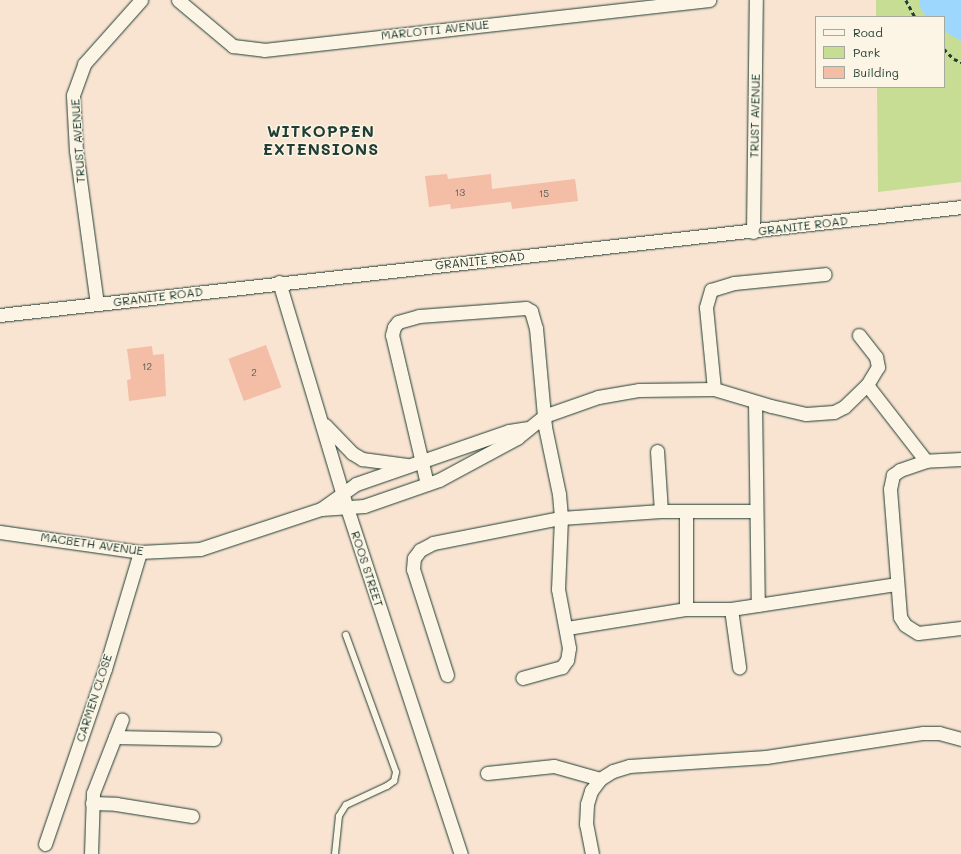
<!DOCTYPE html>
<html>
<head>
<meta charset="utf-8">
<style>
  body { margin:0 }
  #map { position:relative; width:961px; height:854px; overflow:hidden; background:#f9e4d2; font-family:Mali,sans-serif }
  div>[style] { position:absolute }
  .green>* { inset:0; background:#c7dd93 }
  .water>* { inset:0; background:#9ed7fe }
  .building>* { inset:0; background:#f3bda6; transform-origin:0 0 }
  .path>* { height:2.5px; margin-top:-1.25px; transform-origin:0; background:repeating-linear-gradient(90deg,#1f3d34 0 4px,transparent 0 7px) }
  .roads { filter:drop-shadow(0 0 1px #1f3d34) drop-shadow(0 0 1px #1f3d34) }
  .lane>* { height:6px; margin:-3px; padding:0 3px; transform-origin:3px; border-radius:3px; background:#fcf5e5 }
  .street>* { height:13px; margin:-6.5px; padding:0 6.5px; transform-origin:6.5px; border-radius:6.5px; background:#fcf5e5 }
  span { translate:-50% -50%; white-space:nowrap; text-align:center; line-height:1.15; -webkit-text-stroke:3px #fcf5e5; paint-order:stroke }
  .number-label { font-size:10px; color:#545d50 }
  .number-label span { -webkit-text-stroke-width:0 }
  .street-label { font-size:12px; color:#1f3d34 }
  .district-label { font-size:16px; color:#1f3d34; font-weight:700; letter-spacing:1px }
  .legend { position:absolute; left:815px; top:16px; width:130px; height:72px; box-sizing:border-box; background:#fcf5e5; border:1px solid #a4ab9e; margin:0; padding:5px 7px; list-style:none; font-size:12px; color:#1f3d34 }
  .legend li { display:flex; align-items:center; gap:8px; height:20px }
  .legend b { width:20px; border:1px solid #a4ab9e }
</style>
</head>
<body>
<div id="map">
  <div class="green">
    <div style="clip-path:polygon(876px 0,961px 0,961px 182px,878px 192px,877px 87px,944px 87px,944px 17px,876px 17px)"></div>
  </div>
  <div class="water">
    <div style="clip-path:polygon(919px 0,961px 0,961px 41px,944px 31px,944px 17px,927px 17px,921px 10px)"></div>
  </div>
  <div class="building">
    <div style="clip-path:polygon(447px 174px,448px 179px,491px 174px,492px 189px,575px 179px,578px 201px,512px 209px,511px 202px,451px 209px,450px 204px,429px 207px,425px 176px)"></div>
    <div style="left:266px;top:345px;width:45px;height:40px;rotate:70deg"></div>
    <div style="clip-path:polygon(152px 346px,153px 355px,164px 354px,166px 396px,129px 401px,127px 380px,131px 379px,127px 349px)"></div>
  </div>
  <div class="path">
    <div style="left:906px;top:0;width:19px;rotate:62deg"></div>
    <div style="left:944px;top:49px;width:14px;rotate:45deg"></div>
    <div style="left:954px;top:59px;width:8px;rotate:23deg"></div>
  </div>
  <div class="roads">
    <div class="lane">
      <div style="left:335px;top:854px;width:38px;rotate:-84deg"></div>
      <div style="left:339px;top:816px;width:13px;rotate:-58deg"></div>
      <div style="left:346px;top:805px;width:45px;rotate:-24.9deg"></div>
      <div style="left:387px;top:786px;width:9px;rotate:-36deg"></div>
      <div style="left:394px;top:781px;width:9px;rotate:-77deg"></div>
      <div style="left:396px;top:772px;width:146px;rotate:-110.1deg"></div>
    </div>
    <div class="street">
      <div style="left:178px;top:0;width:72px;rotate:39.9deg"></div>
      <div style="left:233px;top:46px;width:31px;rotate:7deg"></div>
      <div style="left:264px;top:50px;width:448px;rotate:-6.4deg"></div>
      <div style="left:753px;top:232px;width:232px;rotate:-89.3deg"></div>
      <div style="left:279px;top:282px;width:236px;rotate:73.3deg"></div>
      <div style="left:347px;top:508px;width:364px;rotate:71.8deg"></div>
      <div style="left:97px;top:304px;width:154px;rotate:-97.8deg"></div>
      <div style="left:76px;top:151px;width:56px;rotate:-93.1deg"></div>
      <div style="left:73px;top:95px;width:33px;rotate:-70deg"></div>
      <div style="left:84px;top:64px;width:86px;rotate:-48.3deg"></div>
      <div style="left:0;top:315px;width:967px;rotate:-6.41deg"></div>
      <div style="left:867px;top:385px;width:96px;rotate:52.2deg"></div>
      <div style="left:714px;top:389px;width:82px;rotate:-95.6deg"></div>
      <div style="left:706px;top:307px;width:18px;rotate:-74deg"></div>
      <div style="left:711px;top:290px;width:24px;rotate:-17deg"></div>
      <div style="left:734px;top:283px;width:91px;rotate:-5.6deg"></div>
      <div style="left:755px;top:402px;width:203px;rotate:89.2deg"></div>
      <div style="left:325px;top:425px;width:39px;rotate:46deg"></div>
      <div style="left:352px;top:453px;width:12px;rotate:31deg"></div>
      <div style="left:362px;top:459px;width:45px;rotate:7.6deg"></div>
      <div style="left:657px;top:451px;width:60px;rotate:86.2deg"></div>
      <div style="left:961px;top:459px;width:35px;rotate:177deg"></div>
      <div style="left:926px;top:461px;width:28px;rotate:161deg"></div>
      <div style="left:900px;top:470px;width:9px;rotate:144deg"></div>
      <div style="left:893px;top:475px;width:14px;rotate:102deg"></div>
      <div style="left:890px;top:489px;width:128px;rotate:85.5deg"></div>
      <div style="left:900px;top:617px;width:9px;rotate:58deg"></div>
      <div style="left:905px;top:625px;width:15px;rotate:32deg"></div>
      <div style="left:918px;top:633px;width:43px;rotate:-6.6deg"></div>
      <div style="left:427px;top:484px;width:153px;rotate:-103.2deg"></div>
      <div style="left:392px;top:335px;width:8px;rotate:-76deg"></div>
      <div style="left:394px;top:327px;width:6px;rotate:-51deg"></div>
      <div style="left:398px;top:322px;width:22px;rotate:-16deg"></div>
      <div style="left:419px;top:316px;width:107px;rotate:-4.3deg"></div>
      <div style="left:526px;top:308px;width:6px;rotate:31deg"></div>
      <div style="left:531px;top:311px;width:18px;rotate:74deg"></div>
      <div style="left:536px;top:328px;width:99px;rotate:84.8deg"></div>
      <div style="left:545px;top:427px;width:68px;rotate:78.2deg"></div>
      <div style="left:559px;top:494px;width:24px;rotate:85deg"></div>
      <div style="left:561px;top:518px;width:71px;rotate:92.4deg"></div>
      <div style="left:558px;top:589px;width:60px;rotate:79.4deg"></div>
      <div style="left:569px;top:648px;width:12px;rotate:99deg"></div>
      <div style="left:567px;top:660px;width:9px;rotate:126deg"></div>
      <div style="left:562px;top:667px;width:41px;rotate:164.6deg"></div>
      <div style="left:321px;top:509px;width:43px;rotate:-35.5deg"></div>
      <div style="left:356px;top:484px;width:162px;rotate:-19.1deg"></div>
      <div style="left:509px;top:431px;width:18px;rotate:-9deg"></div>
      <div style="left:686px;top:512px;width:97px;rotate:90deg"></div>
      <div style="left:0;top:532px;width:141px;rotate:8.1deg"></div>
      <div style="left:140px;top:552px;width:60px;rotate:-2.9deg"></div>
      <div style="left:200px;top:549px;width:127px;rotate:-18.3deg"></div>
      <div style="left:321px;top:509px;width:43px;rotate:-4deg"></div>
      <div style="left:364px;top:506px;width:79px;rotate:-19.1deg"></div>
      <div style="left:439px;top:480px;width:89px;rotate:-28.3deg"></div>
      <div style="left:517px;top:438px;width:35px;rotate:-39deg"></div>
      <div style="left:544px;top:416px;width:57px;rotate:-19.4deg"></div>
      <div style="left:598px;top:397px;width:42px;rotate:-9.7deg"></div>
      <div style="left:639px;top:390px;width:75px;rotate:-0.8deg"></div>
      <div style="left:714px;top:389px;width:59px;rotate:16.6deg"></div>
      <div style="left:771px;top:406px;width:36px;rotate:13deg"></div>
      <div style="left:806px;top:414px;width:28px;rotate:-4deg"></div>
      <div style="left:834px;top:412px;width:11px;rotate:-27deg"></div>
      <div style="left:844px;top:407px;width:32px;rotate:-44deg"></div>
      <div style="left:867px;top:385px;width:21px;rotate:-59deg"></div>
      <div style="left:878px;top:367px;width:10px;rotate:-101deg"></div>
      <div style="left:876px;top:357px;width:28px;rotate:-128deg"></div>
      <div style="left:731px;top:609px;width:59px;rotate:82.1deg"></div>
      <div style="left:567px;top:628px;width:121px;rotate:-9.1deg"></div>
      <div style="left:686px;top:609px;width:45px"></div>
      <div style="left:731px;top:609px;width:168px;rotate:-8.6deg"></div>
      <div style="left:447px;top:675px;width:111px;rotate:-107.8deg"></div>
      <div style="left:413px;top:569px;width:11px;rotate:-85deg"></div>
      <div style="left:414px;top:558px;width:10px;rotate:-53deg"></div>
      <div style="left:420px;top:550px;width:15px;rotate:-28deg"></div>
      <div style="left:433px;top:543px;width:130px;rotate:-11.1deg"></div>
      <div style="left:561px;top:518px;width:100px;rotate:-4deg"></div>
      <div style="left:661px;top:511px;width:95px"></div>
      <div style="left:115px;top:737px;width:99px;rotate:1.2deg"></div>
      <div style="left:487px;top:773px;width:67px;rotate:-6deg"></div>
      <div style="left:554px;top:766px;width:48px;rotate:15.8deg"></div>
      <div style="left:92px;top:803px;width:24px;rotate:2deg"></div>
      <div style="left:116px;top:804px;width:77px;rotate:9deg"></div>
      <div style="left:45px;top:844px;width:185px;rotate:-71.1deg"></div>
      <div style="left:105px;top:669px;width:122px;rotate:-73.3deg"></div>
      <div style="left:91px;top:854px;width:61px;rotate:-88.1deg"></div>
      <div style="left:93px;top:793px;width:79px;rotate:-68.6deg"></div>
      <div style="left:592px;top:854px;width:31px;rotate:-101deg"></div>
      <div style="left:586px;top:824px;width:20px;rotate:-87deg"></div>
      <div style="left:587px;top:804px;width:14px;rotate:-73deg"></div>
      <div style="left:591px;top:791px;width:15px;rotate:-53deg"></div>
      <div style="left:600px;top:779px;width:15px;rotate:-32deg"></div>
      <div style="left:613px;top:771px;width:17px;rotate:-17deg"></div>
      <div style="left:629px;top:766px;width:137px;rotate:-3.8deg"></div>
      <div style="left:766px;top:757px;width:159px;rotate:-8.7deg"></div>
      <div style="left:923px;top:733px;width:16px"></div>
      <div style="left:939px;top:733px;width:23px;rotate:15deg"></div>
    </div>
  </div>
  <div class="number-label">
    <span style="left:460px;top:193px">13</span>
    <span style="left:544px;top:194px">15</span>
    <span style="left:147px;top:367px">12</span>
    <span style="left:254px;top:373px">2</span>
  </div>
  <div class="street-label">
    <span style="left:435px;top:30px;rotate:-6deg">MARLOTTI AVENUE</span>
    <span style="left:755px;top:116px;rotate:-89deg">TRUST AVENUE</span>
    <span style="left:78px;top:141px;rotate:-94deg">TRUST AVENUE</span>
    <span style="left:803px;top:226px;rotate:-7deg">GRANITE ROAD</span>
    <span style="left:480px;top:261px;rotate:-6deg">GRANITE ROAD</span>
    <span style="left:158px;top:297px;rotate:-7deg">GRANITE ROAD</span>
    <span style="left:92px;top:544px;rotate:8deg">MACBETH AVENUE</span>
    <span style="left:367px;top:569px;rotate:72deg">ROOS STREET</span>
    <span style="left:94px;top:698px;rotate:-72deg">CARMEN CLOSE</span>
  </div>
  <div class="district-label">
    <span style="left:321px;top:140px">WITKOPPEN<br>EXTENSIONS</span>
  </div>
  <ul class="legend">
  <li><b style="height:5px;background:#fcf5e5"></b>Road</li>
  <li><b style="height:11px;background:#c7dd93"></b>Park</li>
  <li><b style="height:11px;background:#f3bda6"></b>Building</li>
  </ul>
</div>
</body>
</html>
